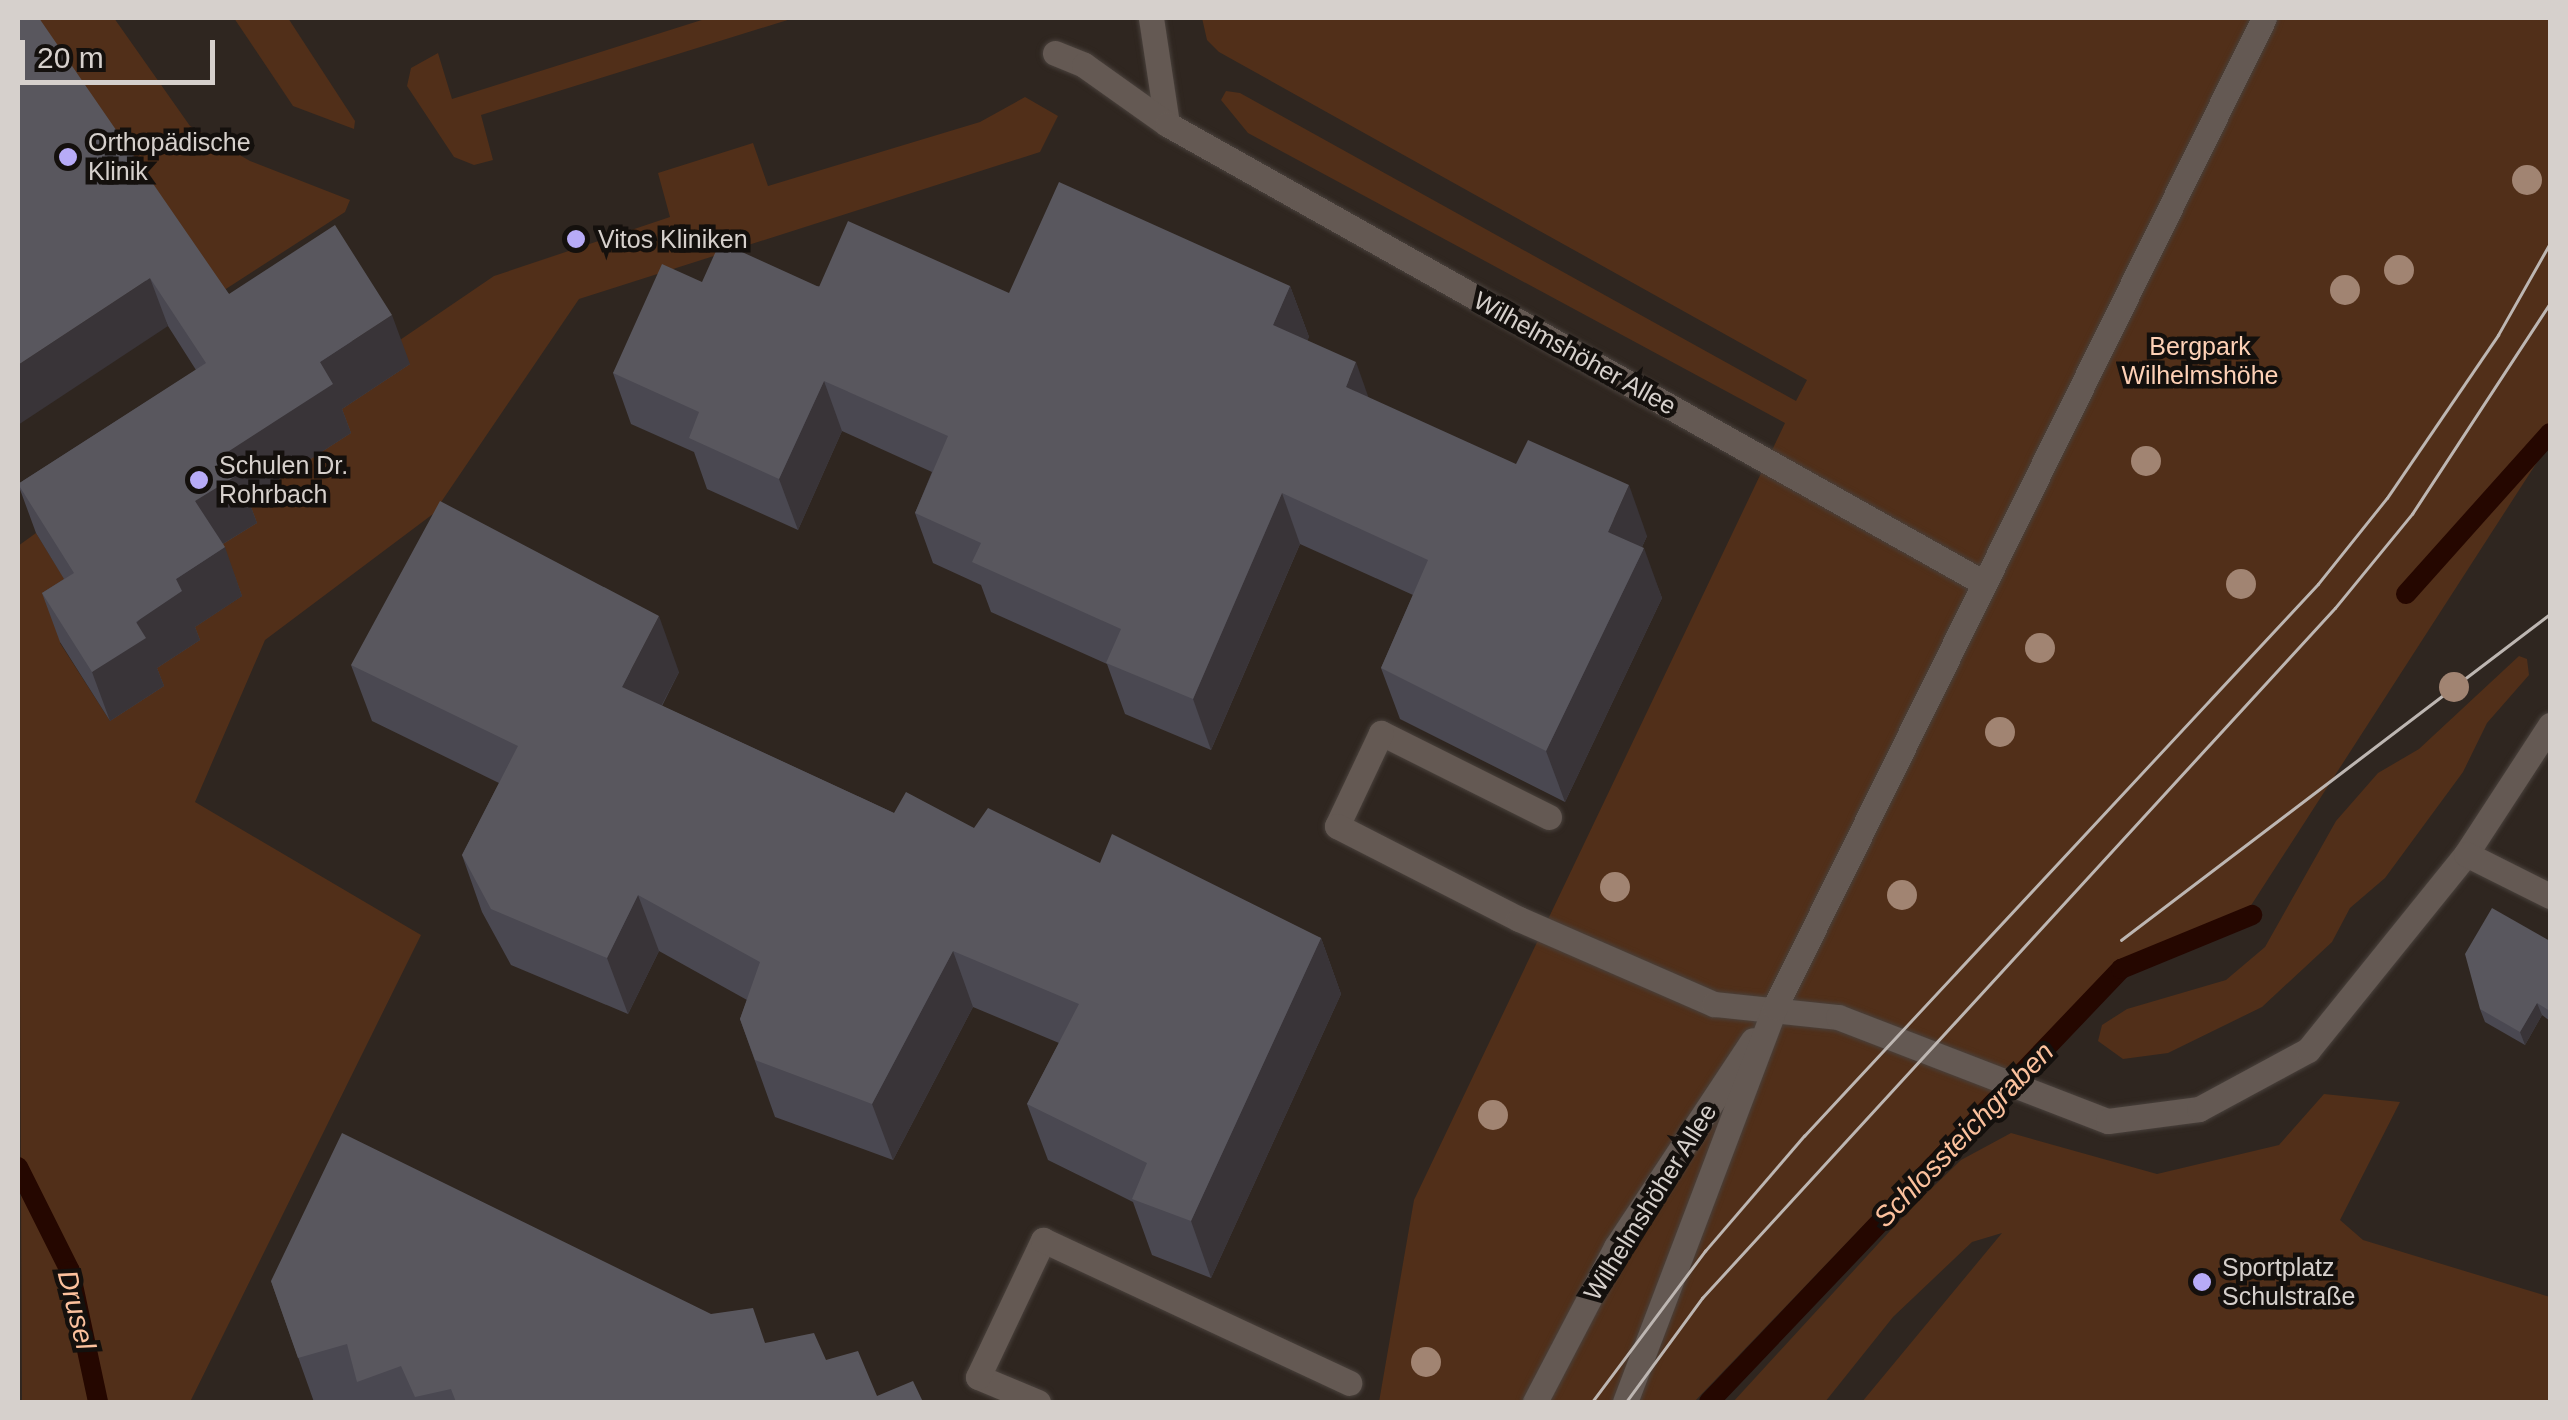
<!DOCTYPE html>
<html>
<head>
<meta charset="utf-8">
<style>
  body { margin:0 }
  #map { position:relative; width:2568px; height:1420px; overflow:hidden; background:#2f2620; font-family:Arial,sans-serif }
  div>[style] { position:absolute }
  .green>* { inset:0; background:#512f19 }
  .stream>* { height:20px; margin:-10px; padding:0 10px; transform-origin:10px; border-radius:10px; background:#250700 }
  .roads { filter:drop-shadow(0 0 2px #49413c) drop-shadow(0 0 2px #49413c) }
  .service>* { height:25px; margin:-12.5px; padding:0 12.5px; transform-origin:12.5px; border-radius:12.5px; background:#645953 }
  .minor>* { height:25px; margin:-12.5px; padding:0 12.5px; transform-origin:12.5px; border-radius:12.5px; background:#645953 }
  .secondary>* { height:25px; margin:-12.5px; padding:0 12.5px; transform-origin:12.5px; border-radius:12.5px; background:#645953 }
  .tram>* { height:2.5px; margin:-1.25px; padding:0 1.25px; transform-origin:1.25px; border-radius:1.25px; background:#bdb6b2 }
  .trees>* { width:30px; height:30px; margin:-15px; border-radius:50%; background:#a18472 }
  .wall>* { inset:0; background:#4a4851 }
  .shaded-wall>* { inset:0; background:#393438 }
  .building>* { inset:0; background:#59575e }
  .dots>* { width:28px; height:28px; translate:-50% -50%; box-sizing:border-box; border:5px solid #14100d; border-radius:50% }
  span { translate:-50% -50%; white-space:nowrap; text-align:center; line-height:1.15; -webkit-text-stroke:9px #14100d; paint-order:stroke }
  .poi-label { font-size:25px; color:#d6d0cc }
  .left { translate:0 -50%; text-align:left }
  .park-label { font-size:25px; color:#fed1b6 }
  .street-label { font-size:25px; color:#d6d0cc }
  .water-label { font-size:28px; color:#fcc19d; font-style:italic }
  .frame { position:absolute; inset:0; border:20px solid #d6d0cc; pointer-events:none }
  .scale { position:absolute; left:20px; top:40px; width:195px; height:45px; box-sizing:border-box; border:5px solid #d6d0cc; border-top:0; padding-left:12px; font-size:30px; line-height:35px; white-space:nowrap; color:#d6d0cc; -webkit-text-stroke:8px #14100d; paint-order:stroke }
</style>
</head>
<body>
<div id="map">
  <div class="green">
    <div style="clip-path:polygon(23px 18px,114px 18px,190px 126px,250px 161px,350px 200px,345px 212px,215px 296px)"></div>
    <div style="clip-path:polygon(234px 18px,288px 18px,355px 121px,354px 129px,293px 106px)"></div>
    <div style="clip-path:polygon(708px 18px,794px 18px,481px 115px,493px 160px,474px 165px,454px 157px,407px 86px,411px 68px,438px 53px,452px 99px)"></div>
    <div style="clip-path:polygon(1202px 18px,2550px 18px,2550px 442px,2250px 907px,2117px 961px,1694px 1402px,1379px 1402px,1414px 1200px,1785px 423px,1248px 133px,1221px 100px,1226px 91px,1240px 93px,1796px 401px,1807px 380px,1219px 52px,1207px 40px)"></div>
    <div style="clip-path:polygon(1025px 97px,1058px 116px,1040px 152px,579px 299px,433px 514px,265px 640px,195px 802px,421px 935px,190px 1402px,22px 1402px,18px 546px,36px 533px,91px 622px,60px 643px,110px 721px,193px 628px,242px 596px,213px 550px,244px 502px,397px 342px,494px 276px,670px 217px,658px 173px,753px 143px,768px 186px,980px 122px)"></div>
    <div style="clip-path:polygon(2519px 656px,2527px 659px,2529px 675px,2487px 723px,2463px 772px,2385px 878px,2350px 908px,2332px 942px,2262px 1007px,2168px 1053px,2123px 1059px,2098px 1041px,2102px 1025px,2127px 1009px,2226px 980px,2265px 947px,2336px 821px,2378px 773px,2419px 749px)"></div>
    <div style="clip-path:polygon(2324px 1094px,2400px 1102px,2340px 1220px,2363px 1240px,2550px 1297px,2550px 1402px,1862px 1402px,2002px 1233px,1972px 1242px,1893px 1317px,1825px 1402px,1733px 1402px,1912px 1207px,1961px 1160px,2011px 1133px,2157px 1174px,2279px 1145px)"></div>
  </div>
  <div class="stream">
    <div style="left:2406px;top:594px;width:216px;rotate:-48.2deg"></div>
    <div style="left:18px;top:1167px;width:116px;rotate:63.4deg"></div>
    <div style="left:70px;top:1271px;width:134px;rotate:77.9deg"></div>
    <div style="left:1709px;top:1402px;width:598px;rotate:-46.42deg"></div>
    <div style="left:2121px;top:969px;width:142px;rotate:-22.4deg"></div>
  </div>
  <div class="roads">
    <div class="service">
      <div style="left:1549px;top:817px;width:188px;rotate:-153.4deg"></div>
      <div style="left:1381px;top:733px;width:103px;rotate:115.3deg"></div>
      <div style="left:1337px;top:826px;width:204px;rotate:27.1deg"></div>
      <div style="left:1519px;top:919px;width:213px;rotate:23.6deg"></div>
      <div style="left:1714px;top:1004px;width:125px;rotate:6deg"></div>
      <div style="left:1838px;top:1017px;width:289px;rotate:21.1deg"></div>
      <div style="left:2108px;top:1121px;width:92px;rotate:-7.5deg"></div>
      <div style="left:2199px;top:1109px;width:124px;rotate:-28.4deg"></div>
      <div style="left:2308px;top:1050px;width:252px;rotate:-51.1deg"></div>
      <div style="left:2466px;top:854px;width:154px;rotate:-56.9deg"></div>
      <div style="left:2466px;top:854px;width:94px;rotate:26.6deg"></div>
      <div style="left:1038px;top:1402px;width:65px;rotate:-157.4deg"></div>
      <div style="left:978px;top:1377px;width:152px;rotate:-64.6deg"></div>
      <div style="left:1043px;top:1240px;width:338px;rotate:25deg"></div>
    </div>
    <div class="minor">
      <div style="left:1151px;top:18px;width:107px;rotate:81.4deg"></div>
      <div style="left:1055px;top:53px;width:31px;rotate:22deg"></div>
      <div style="left:1084px;top:65px;width:102px;rotate:35.4deg"></div>
      <div style="left:1167px;top:124px;width:935px;rotate:29.33deg"></div>
    </div>
    <div class="secondary">
      <div style="left:1535px;top:1402px;width:175px;rotate:-62.4deg"></div>
      <div style="left:1616px;top:1247px;width:248px;rotate:-56.5deg"></div>
      <div style="left:1625px;top:1402px;width:423px;rotate:-69.2deg"></div>
      <div style="left:1775px;top:1007px;width:1103px;rotate:-63.69deg"></div>
    </div>
  </div>
  <div class="tram">
    <div style="left:2121px;top:940px;width:539px;rotate:-37.23deg"></div>
    <div style="left:1592px;top:1402px;width:189px;rotate:-53.2deg"></div>
    <div style="left:1705px;top:1251px;width:152px;rotate:-49.3deg"></div>
    <div style="left:1804px;top:1136px;width:754px;rotate:-47.04deg"></div>
    <div style="left:2318px;top:584px;width:110px;rotate:-51.3deg"></div>
    <div style="left:2387px;top:498px;width:197px;rotate:-55.7deg"></div>
    <div style="left:2498px;top:335px;width:106px;rotate:-60.5deg"></div>
    <div style="left:1626px;top:1402px;width:129px;rotate:-53.8deg"></div>
    <div style="left:1702px;top:1298px;width:936px;rotate:-47.47deg"></div>
    <div style="left:2335px;top:608px;width:122px;rotate:-50.7deg"></div>
    <div style="left:2412px;top:514px;width:252px;rotate:-56.8deg"></div>
  </div>
  <div class="trees">
    <div style="left:2527px;top:180px"></div>
    <div style="left:2399px;top:270px"></div>
    <div style="left:2345px;top:290px"></div>
    <div style="left:2146px;top:461px"></div>
    <div style="left:2241px;top:584px"></div>
    <div style="left:2040px;top:648px"></div>
    <div style="left:2454px;top:687px"></div>
    <div style="left:2000px;top:732px"></div>
    <div style="left:1615px;top:887px"></div>
    <div style="left:1902px;top:895px"></div>
    <div style="left:1493px;top:1115px"></div>
    <div style="left:1426px;top:1362px"></div>
  </div>
  <div class="wall">
    <div style="clip-path:polygon(18px 18px,229px 294px,410px 364px,342px 409px,351px 433px,248px 499px,257px 523px,223px 544px,242px 596px,195px 627px,200px 640px,157px 668px,164px 686px,110px 721px,60px 642px,42px 593px,64px 579px,36px 533px,18px 484px,196px 370px,168px 326px)"></div>
    <div style="clip-path:polygon(702px 282px,1009px 293px,1290px 286px,1309px 337px,1307px 340px,1369px 398px,1647px 536px,1642px 547px,1662px 598px,1565px 802px,1400px 719px,1381px 668px,1413px 595px,1300px 544px,1211px 750px,1125px 714px,1107px 664px,991px 612px,981px 585px,933px 563px,915px 513px,932px 472px,842px 431px,798px 530px,707px 489px,694px 452px,631px 424px,613px 373px)"></div>
    <div style="clip-path:polygon(351px 665px,679px 672px,662px 706px,894px 813px,974px 828px,1100px 863px,1321px 938px,1341px 994px,1211px 1278px,1152px 1255px,1133px 1202px,1048px 1160px,1027px 1104px,1059px 1043px,973px 1007px,893px 1160px,775px 1117px,740px 1019px,747px 1000px,659px 951px,628px 1014px,511px 965px,482px 912px,462px 855px,499px 783px,372px 721px)"></div>
    <div style="clip-path:polygon(2550px 941px,2550px 1021px,2542px 1015px,2525px 1045px,2485px 1022px,2480px 1009px)"></div>
    <div style="clip-path:polygon(271px 1281px,766px 1343px,826px 1360px,877px 1396px,923px 1402px,365px 1402px,364px 1401px,358px 1402px,314px 1402px)"></div>
  </div>
  <div class="shaded-wall">
    <div style="clip-path:polygon(150px 278px,168px 326px,18px 425px,18px 365px)"></div>
    <div style="clip-path:polygon(1290px 286px,1309px 337px,1292px 376px,1273px 325px)"></div>
    <div style="clip-path:polygon(392px 315px,410px 364px,342px 409px,351px 433px,248px 499px,257px 523px,213px 550px,195px 501px,226px 453px,320px 362px)"></div>
    <div style="clip-path:polygon(1356px 362px,1374px 413px,1346px 387px)"></div>
    <div style="clip-path:polygon(824px 381px,842px 431px,798px 530px,779px 479px)"></div>
    <div style="clip-path:polygon(1629px 485px,1647px 536px,1626px 582px,1608px 532px)"></div>
    <div style="clip-path:polygon(1282px 493px,1300px 544px,1211px 750px,1193px 699px)"></div>
    <div style="clip-path:polygon(225px 547px,242px 596px,195px 627px,200px 640px,157px 668px,164px 686px,110px 721px,92px 672px,176px 579px)"></div>
    <div style="clip-path:polygon(1644px 548px,1662px 598px,1565px 802px,1546px 751px)"></div>
    <div style="clip-path:polygon(659px 616px,679px 672px,642px 743px,622px 687px)"></div>
    <div style="clip-path:polygon(638px 895px,659px 951px,628px 1014px,607px 958px)"></div>
    <div style="clip-path:polygon(1321px 938px,1341px 994px,1211px 1278px,1191px 1221px)"></div>
    <div style="clip-path:polygon(953px 951px,973px 1007px,893px 1160px,872px 1104px)"></div>
    <div style="clip-path:polygon(2537px 1003px,2542px 1015px,2525px 1045px,2520px 1032px)"></div>
  </div>
  <div class="building">
    <div style="clip-path:polygon(18px 18px,39px 18px,229px 294px,335px 225px,392px 315px,320px 362px,333px 384px,226px 453px,239px 474px,195px 501px,225px 547px,176px 579px,182px 591px,136px 622px,146px 638px,92px 672px,42px 593px,74px 573px,18px 484px,206px 363px,150px 278px,18px 365px)"></div>
    <div style="clip-path:polygon(1059px 182px,1290px 286px,1273px 325px,1356px 362px,1346px 387px,1516px 464px,1528px 440px,1629px 485px,1608px 532px,1644px 548px,1546px 751px,1381px 668px,1428px 560px,1282px 493px,1193px 699px,1106px 663px,1121px 629px,972px 562px,981px 543px,915px 513px,948px 436px,824px 381px,779px 479px,689px 438px,699px 412px,613px 373px,662px 264px,702px 282px,720px 242px,819px 287px,848px 221px,1009px 293px)"></div>
    <div style="clip-path:polygon(440px 501px,659px 616px,622px 687px,894px 813px,906px 792px,974px 828px,988px 808px,1100px 863px,1112px 834px,1321px 938px,1191px 1221px,1132px 1199px,1147px 1163px,1027px 1104px,1079px 1004px,953px 951px,872px 1104px,755px 1060px,740px 1019px,760px 962px,638px 895px,607px 958px,491px 909px,462px 855px,518px 746px,351px 665px)"></div>
    <div style="clip-path:polygon(2492px 908px,2550px 941px,2550px 1011px,2537px 1003px,2520px 1032px,2480px 1009px,2465px 954px)"></div>
    <div style="clip-path:polygon(342px 1133px,711px 1314px,753px 1308px,765px 1343px,814px 1333px,826px 1360px,858px 1351px,877px 1396px,913px 1381px,923px 1402px,456px 1402px,451px 1389px,415px 1397px,401px 1366px,357px 1382px,347px 1344px,298px 1358px,271px 1281px)"></div>
  </div>
  <div class="dots">
    <div style="left:68px;top:157px;background:#b7abf7"></div>
    <div style="left:576px;top:239px;background:#b7abf7"></div>
    <div style="left:199px;top:480px;background:#b7abf7"></div>
    <div style="left:2202px;top:1282px;background:#b7abf7"></div>
  </div>
  <div class="poi-label">
    <span class="left" style="left:88px;top:157px">Orthopädische<br>Klinik</span>
    <span class="left" style="left:598px;top:239px">Vitos Kliniken</span>
    <span class="left" style="left:219px;top:480px">Schulen Dr.<br>Rohrbach</span>
    <span class="left" style="left:2222px;top:1282px">Sportplatz<br>Schulstraße</span>
  </div>
  <div class="park-label">
    <span style="left:2200px;top:361px">Bergpark<br>Wilhelmshöhe</span>
  </div>
  <div class="street-label">
    <span style="left:1575px;top:353px;rotate:29deg">Wilhelmshöher Allee</span>
    <span style="left:1650px;top:1202px;rotate:-58deg">Wilhelmshöher Allee</span>
  </div>
  <div class="water-label">
    <span style="left:1964px;top:1135px;rotate:-46deg">Schlossteichgraben</span>
    <span style="left:76px;top:1310px;rotate:76deg">Drusel</span>
  </div>
  <div class="frame"></div>
  <div class="scale">20 m</div>
</div>
</body>
</html>
